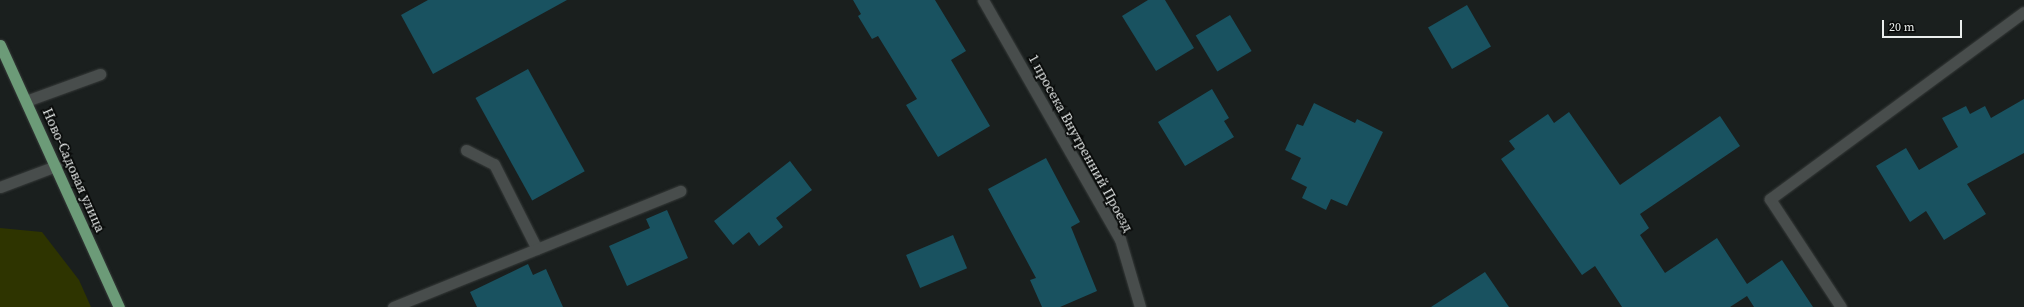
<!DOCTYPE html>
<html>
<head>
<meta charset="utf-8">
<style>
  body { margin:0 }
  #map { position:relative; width:2024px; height:307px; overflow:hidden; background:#1a1f1e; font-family:"Source Serif 4",serif }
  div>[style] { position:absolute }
  .green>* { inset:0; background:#2e3400 }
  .building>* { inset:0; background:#195260; transform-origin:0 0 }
  .roads { filter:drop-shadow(0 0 1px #373b3a) drop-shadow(0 0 1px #373b3a) }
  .service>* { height:11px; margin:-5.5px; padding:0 5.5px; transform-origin:5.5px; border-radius:5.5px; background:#484d4c }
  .minor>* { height:11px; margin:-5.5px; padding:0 5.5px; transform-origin:5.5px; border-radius:5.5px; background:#484d4c }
  .tertiary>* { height:11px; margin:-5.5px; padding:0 5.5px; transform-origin:5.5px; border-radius:5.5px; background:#484d4c }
  .primary>* { height:11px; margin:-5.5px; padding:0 5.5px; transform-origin:5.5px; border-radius:5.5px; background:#6c9b78 }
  span { translate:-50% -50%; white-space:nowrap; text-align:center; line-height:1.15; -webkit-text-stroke:3.5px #070908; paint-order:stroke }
  .street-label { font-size:14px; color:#eaeeed }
  .scale { position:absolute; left:1882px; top:20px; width:80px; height:18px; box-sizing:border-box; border:2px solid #eaeeed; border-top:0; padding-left:5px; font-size:12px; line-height:14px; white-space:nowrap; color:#eaeeed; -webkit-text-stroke:3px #070908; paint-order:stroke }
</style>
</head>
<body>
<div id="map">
  <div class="green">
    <div style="clip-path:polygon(0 228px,42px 232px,79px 280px,91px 307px,0 307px)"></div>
  </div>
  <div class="building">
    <div style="clip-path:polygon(428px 0,567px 0,433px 74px,401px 15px)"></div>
    <div style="clip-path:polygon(853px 0,935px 0,966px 51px,951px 60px,990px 126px,938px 157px,906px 105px,917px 99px,878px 36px,872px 39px,858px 16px,861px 14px)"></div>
    <div style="clip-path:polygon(1148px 0,1165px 0,1194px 48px,1156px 71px,1122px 16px)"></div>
    <div style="left:1467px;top:5px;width:48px;height:45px;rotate:60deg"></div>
    <div style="left:1230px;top:15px;width:42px;height:40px;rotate:59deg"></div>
    <div style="left:528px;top:69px;width:117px;height:60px;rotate:61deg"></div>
    <div style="clip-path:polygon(1212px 89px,1229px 118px,1224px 121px,1234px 137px,1185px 166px,1158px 122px)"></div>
    <div style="clip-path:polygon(2024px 99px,2024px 153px,1967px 184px,1986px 214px,1944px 240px,1926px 211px,1910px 222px,1876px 166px,1906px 148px,1919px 170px,1958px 147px,1942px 118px,1966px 106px,1970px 114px,1985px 106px,1991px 118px)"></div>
    <div style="clip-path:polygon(1314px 103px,1355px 123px,1357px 119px,1383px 132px,1347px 206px,1331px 199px,1326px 210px,1302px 198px,1307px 187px,1291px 179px,1301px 158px,1285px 150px,1297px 124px,1303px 126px)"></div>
    <div style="clip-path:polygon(1569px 112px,1620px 185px,1720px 116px,1740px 146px,1640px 214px,1649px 228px,1640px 235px,1665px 273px,1717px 238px,1747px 284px,1782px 260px,1813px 307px,1754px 307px,1747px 296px,1730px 307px,1622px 307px,1595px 266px,1582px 275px,1501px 159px,1515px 149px,1509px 141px,1548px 114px,1554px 123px)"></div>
    <div style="clip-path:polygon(1046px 158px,1080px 222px,1071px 227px,1097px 291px,1060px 307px,1042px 307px,1030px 280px,1036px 278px,988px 189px)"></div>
    <div style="clip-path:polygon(790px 161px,812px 190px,776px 218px,783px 227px,759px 246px,749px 232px,733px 245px,714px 221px)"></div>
    <div style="clip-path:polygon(667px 210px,688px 258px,627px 286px,609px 246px,650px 228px,646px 219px)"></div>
    <div style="left:953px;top:235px;width:36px;height:51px;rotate:67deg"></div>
    <div style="clip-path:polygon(528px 264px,533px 275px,546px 269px,563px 307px,477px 307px,470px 292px)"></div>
    <div style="clip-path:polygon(1485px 272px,1509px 307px,1431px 307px)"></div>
  </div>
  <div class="roads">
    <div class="service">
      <div style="left:26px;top:101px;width:79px;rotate:-20deg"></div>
      <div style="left:466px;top:150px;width:31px;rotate:27deg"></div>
      <div style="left:494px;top:164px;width:95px;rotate:63.2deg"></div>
      <div style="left:1770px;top:199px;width:129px;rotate:56.7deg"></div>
      <div style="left:393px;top:307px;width:310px;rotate:-22deg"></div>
    </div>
    <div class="minor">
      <div style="left:983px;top:0;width:275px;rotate:60.2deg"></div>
      <div style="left:1120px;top:239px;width:71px;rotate:73.6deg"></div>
      <div style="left:1770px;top:199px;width:315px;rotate:-36.4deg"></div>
    </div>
    <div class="tertiary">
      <div style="left:0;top:187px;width:60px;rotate:-20.6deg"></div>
    </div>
    <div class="primary">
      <div style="left:0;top:45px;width:288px;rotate:65.6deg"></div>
    </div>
  </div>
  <div class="street-label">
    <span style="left:1081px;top:143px;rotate:61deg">1 просека Внутренний Проезд</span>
    <span style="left:74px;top:170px;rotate:66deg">Ново-Садовая улица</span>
  </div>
  <div class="scale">20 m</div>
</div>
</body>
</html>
